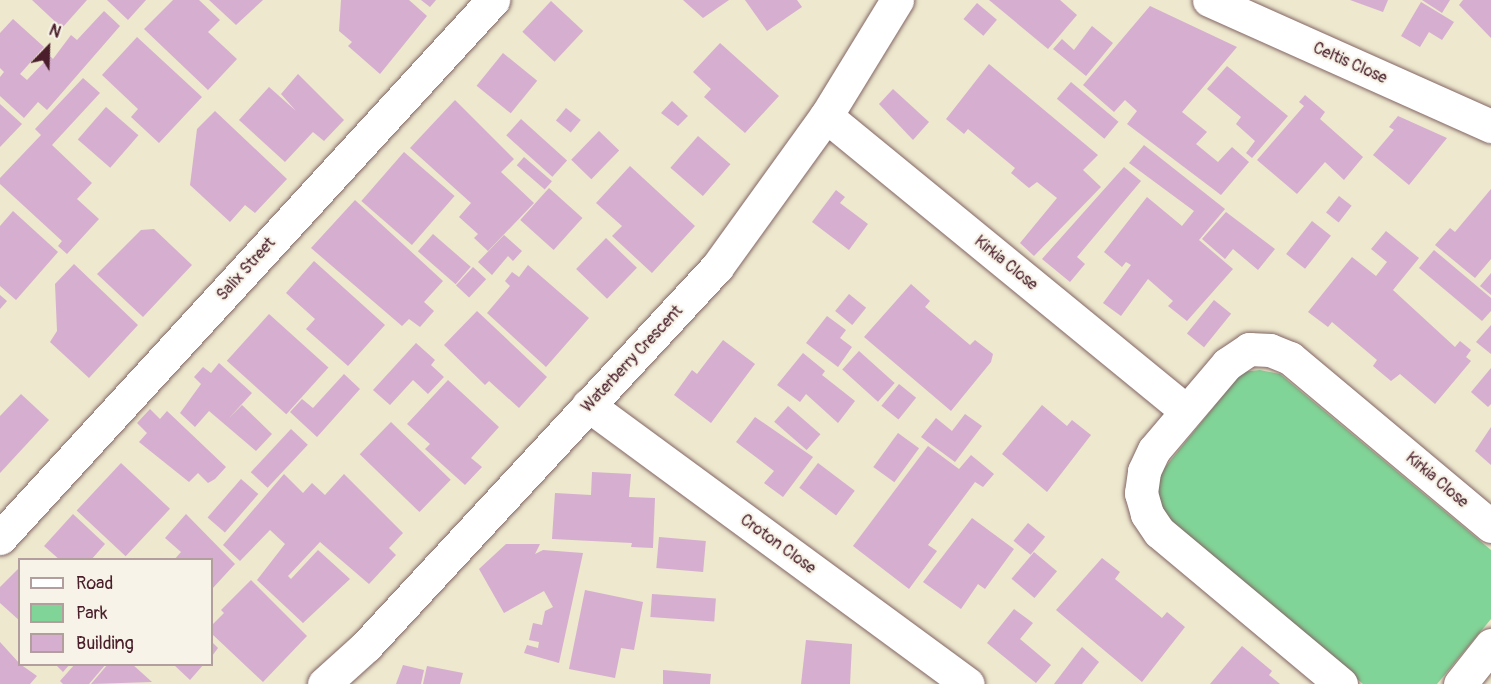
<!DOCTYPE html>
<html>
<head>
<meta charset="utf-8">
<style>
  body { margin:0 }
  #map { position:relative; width:1491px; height:684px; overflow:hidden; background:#ede8ce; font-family:Pangolin,sans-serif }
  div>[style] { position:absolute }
  .green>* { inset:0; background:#81d497 }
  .building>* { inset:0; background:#d6aecf; transform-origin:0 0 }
  .roads { filter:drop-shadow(0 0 2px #836564) drop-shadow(0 0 2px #836564) }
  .minor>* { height:33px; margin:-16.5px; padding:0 16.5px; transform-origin:16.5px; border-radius:16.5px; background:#fff }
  span { translate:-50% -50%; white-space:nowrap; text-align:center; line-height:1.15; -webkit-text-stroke:4.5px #f7f3e8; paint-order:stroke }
  .street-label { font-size:16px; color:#4a1f2b }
  .legend { position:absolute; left:18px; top:558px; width:195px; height:108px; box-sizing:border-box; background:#f7f3e8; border:2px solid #b29e9c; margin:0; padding:8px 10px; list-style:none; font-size:18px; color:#4a1f2b }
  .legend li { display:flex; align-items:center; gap:12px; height:30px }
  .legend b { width:30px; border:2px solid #b29e9c }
  .north { position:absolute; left:18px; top:18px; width:60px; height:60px; -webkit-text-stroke:4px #f7f3e8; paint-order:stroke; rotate:23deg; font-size:16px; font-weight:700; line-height:24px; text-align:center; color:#4a1f2b }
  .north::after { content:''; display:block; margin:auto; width:21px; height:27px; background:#4a1f2b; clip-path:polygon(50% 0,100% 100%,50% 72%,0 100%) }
</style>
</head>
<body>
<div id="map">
  <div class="green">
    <div style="clip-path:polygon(1260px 370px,1280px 374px,1491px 550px,1491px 619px,1437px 684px,1363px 684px,1163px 517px,1154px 498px,1158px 476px,1242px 372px)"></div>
  </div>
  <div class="building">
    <div style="clip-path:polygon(32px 0,87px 0,62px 28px)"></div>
    <div style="clip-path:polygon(107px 0,146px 0,128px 20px)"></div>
    <div style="clip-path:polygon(173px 0,199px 0,220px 20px,208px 32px,237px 59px,208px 90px,144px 29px)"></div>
    <div style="clip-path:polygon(209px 0,263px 0,236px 25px)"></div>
    <div style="clip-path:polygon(341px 0,409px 0,427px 16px,380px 74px,348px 46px,352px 42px,339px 31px)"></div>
    <div style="clip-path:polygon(421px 0,436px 0,430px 7px)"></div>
    <div style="clip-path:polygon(683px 0,729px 0,703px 18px)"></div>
    <div style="clip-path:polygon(745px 0,797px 0,802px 7px,767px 31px)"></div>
    <div style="clip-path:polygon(989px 0,1060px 0,1077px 15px,1048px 49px)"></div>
    <div style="clip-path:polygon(1350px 0,1388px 0,1383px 12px)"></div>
    <div style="clip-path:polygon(1422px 0,1450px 0,1442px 13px)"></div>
    <div style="clip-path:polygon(1463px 0,1491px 0,1491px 38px,1459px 5px)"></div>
    <div style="left:551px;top:1px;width:44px;height:42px;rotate:43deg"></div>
    <div style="clip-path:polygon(1421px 2px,1454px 22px,1442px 40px,1429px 32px,1420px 47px,1401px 36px)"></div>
    <div style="left:977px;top:3px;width:26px;height:21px;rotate:40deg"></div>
    <div style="clip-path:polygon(1150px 6px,1237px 47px,1182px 112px,1207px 132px,1196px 144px,1218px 162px,1232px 147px,1249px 162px,1221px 195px,1127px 124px,1137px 111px,1125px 100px,1114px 112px,1083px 85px)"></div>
    <div style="clip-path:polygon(104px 11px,120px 26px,47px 110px,38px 102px,24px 118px,0 96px,0 77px,4px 72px,0 68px,0 33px,13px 19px,44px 47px,20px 74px,27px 80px,50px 56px,53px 59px,71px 35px,77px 40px)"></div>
    <div style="clip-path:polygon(1092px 26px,1113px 43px,1086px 76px,1053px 49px,1062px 39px,1074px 50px)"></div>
    <div style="clip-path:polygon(137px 37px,202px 97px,159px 143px,131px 117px,138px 109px,102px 75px)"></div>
    <div style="clip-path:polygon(720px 43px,779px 96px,745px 133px,704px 97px,711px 89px,693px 72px)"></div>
    <div style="left:503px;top:53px;width:44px;height:42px;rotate:39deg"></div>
    <div style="clip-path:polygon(989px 64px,1098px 155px,1083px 170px,1101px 187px,1034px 256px,1020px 243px,1057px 198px,1037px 182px,1029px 188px,1011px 173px,1015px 168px,968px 129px,964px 134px,946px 119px)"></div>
    <div style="clip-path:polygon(1227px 66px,1288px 116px,1252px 158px,1246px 153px,1255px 141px,1236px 124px,1241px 117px,1207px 89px)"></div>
    <div style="clip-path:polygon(298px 74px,344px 120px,324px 141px,313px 132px,285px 162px,239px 120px,269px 87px,296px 111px,281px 94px)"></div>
    <div style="clip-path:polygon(83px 78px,100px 93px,52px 145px,92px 183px,77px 199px,99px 219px,67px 254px,58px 246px,62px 241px,0 184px,0 178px,41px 135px,35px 129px)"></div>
    <div style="left:1071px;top:82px;width:62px;height:22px;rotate:40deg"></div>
    <div style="clip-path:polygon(893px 89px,929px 122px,913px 140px,879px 104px)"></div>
    <div style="clip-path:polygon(1305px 95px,1325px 112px,1320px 119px,1363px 157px,1344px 180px,1325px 162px,1297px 194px,1257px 160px,1304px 106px,1299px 102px)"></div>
    <div style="clip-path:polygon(455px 100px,514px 159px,501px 172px,534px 203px,488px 251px,474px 238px,478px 234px,459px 217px,471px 203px,410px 148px)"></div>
    <div style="clip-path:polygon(672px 101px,688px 116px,678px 126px,661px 113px)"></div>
    <div style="clip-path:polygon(0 104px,22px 124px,0 147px)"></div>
    <div style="left:106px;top:107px;width:43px;height:43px;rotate:41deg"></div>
    <div style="left:566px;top:108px;width:19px;height:16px;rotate:39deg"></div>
    <div style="clip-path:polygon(215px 111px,287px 179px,255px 213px,245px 205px,230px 222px,190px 185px,197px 129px)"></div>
    <div style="clip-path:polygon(1398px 116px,1447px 138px,1409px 185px,1373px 155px,1394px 130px,1389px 127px)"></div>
    <div style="left:521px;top:119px;width:62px;height:22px;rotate:42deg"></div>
    <div style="left:599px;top:131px;width:28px;height:40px;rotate:44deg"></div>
    <div style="left:698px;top:136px;width:43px;height:42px;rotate:41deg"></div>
    <div style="clip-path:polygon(1144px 145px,1225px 209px,1199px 240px,1233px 269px,1187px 321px,1168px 306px,1173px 301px,1148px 279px,1121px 316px,1103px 303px,1131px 265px,1126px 262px,1122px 267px,1104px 252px,1147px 197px,1182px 226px,1194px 211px,1129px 163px)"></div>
    <div style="left:404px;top:152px;width:67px;height:65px;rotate:41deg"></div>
    <div style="left:524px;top:157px;width:37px;height:11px;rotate:41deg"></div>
    <div style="clip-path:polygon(630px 166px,695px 226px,652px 273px,612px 236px,622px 226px,596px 203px)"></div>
    <div style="clip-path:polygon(1124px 167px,1141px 181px,1077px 257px,1085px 264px,1070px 282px,1042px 259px)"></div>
    <div style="left:549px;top:188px;width:45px;height:43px;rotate:42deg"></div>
    <div style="clip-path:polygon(1491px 189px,1491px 259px,1475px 278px,1435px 245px,1450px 228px,1455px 232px)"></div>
    <div style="clip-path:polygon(836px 190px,845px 197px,840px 203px,868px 224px,849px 250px,812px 222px)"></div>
    <div style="left:1339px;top:196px;width:16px;height:21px;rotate:38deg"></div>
    <div style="clip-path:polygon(355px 200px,443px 281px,424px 302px,434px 311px,420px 327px,409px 319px,402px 326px,311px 248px)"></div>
    <div style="clip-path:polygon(13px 211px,58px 252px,16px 300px,0 286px,0 226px)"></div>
    <div style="clip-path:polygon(1226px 212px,1275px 249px,1258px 270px,1233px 249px,1225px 259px,1202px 239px)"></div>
    <div style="left:1312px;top:221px;width:24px;height:42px;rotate:38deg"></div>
    <div style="clip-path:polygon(154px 229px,192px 265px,143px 317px,97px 274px,141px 230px)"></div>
    <div style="clip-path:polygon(1386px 231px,1419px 258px,1393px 290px,1455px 347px,1460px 341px,1471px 350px,1466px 357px,1471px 361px,1435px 404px,1400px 374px,1391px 381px,1373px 366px,1377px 360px,1332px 322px,1328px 327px,1308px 312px,1352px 257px,1376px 276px,1387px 262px,1371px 249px)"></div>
    <div style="left:433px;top:234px;width:50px;height:23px;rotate:41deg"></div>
    <div style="clip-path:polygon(504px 235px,522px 251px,513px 261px,508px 256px,492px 275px,478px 262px)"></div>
    <div style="left:606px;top:238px;width:43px;height:43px;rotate:44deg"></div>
    <div style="clip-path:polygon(1434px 250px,1491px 298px,1491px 311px,1482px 321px,1419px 268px)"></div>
    <div style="clip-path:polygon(314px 261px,385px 325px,348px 366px,306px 329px,315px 319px,286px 293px)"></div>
    <div style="clip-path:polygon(74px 264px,138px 325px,89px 378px,50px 342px,57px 331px,55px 284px)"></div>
    <div style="clip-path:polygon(528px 265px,589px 318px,546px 367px,487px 313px,510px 286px,505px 281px,512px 272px,519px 277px)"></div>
    <div style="left:473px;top:267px;width:18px;height:25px;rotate:43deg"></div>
    <div style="clip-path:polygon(1491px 273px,1491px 295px,1480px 286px)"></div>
    <div style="clip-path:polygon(911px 284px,930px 301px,925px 307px,970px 345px,975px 340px,993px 354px,991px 362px,951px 411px,864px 337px)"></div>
    <div style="left:849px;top:294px;width:22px;height:22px;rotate:39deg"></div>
    <div style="clip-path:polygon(0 295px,7px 301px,0 309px)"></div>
    <div style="left:1214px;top:300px;width:22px;height:43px;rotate:39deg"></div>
    <div style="clip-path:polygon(477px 311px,547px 377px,519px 408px,489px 381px,485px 385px,444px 345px)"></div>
    <div style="left:269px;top:314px;width:80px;height:63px;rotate:42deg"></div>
    <div style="clip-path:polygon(827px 316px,846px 330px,840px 338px,852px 347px,838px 367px,806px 343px)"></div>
    <div style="clip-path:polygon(1491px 325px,1491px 354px,1476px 342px)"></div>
    <div style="clip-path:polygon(723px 340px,755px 364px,711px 423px,674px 395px,692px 370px,697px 374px)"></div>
    <div style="clip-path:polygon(416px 343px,435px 360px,431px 365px,444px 377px,428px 394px,413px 380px,390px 405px,373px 390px)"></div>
    <div style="left:859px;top:351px;width:48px;height:25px;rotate:42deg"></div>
    <div style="clip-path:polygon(803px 353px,825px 371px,822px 375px,855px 401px,838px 423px,806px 394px,800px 402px,777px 385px)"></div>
    <div style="clip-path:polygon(219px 363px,252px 393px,229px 418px,242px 405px,272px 434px,256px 451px,209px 411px,195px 427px,180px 413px,201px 384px,194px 377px,203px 367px,211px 373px)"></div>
    <div style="clip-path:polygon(1491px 368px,1491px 404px,1488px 407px,1471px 392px)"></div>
    <div style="clip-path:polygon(344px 374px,360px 389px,317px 437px,290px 412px,302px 399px,313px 408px)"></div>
    <div style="clip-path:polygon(448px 380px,499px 427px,471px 458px,482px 467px,465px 485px,425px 449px,430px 444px,407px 424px)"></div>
    <div style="left:899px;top:384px;width:22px;height:28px;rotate:39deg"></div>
    <div style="clip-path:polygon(21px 394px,49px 420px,0 473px,0 416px)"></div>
    <div style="clip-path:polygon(1042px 405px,1067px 426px,1072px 420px,1091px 435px,1047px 492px,1002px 454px)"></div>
    <div style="left:788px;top:406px;width:43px;height:21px;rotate:41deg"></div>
    <div style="clip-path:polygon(150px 409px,160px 419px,167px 411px,226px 467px,215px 479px,208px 483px,198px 473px,189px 482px,139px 442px,147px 433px,137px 423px)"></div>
    <div style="clip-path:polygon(965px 414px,982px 426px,955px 462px,921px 437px,936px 418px,952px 431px)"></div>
    <div style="clip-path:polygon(755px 417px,813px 457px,783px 497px,764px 483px,774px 471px,736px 442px)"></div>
    <div style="left:391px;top:422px;width:83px;height:45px;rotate:44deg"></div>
    <div style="clip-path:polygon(1491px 427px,1491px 465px,1475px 451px)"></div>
    <div style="left:291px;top:429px;width:23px;height:59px;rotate:43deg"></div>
    <div style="left:898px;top:433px;width:26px;height:42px;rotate:36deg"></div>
    <div style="clip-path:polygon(928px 446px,959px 469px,971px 455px,994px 474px,983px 487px,975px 482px,928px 545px,937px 551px,909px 589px,853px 546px)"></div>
    <div style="left:121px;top:463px;width:67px;height:65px;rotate:43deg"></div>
    <div style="left:818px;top:463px;width:46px;height:31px;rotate:37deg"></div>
    <div style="clip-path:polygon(592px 472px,631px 474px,629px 497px,655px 498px,653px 548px,631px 547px,632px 543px,552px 539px,555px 493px,591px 495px)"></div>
    <div style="clip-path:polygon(284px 474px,303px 493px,312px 483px,325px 495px,344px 474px,403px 533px,389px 548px,396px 555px,369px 584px,320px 542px,288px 576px,291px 579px,318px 550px,350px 579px,303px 623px,257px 580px,285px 544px,270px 530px,240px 561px,223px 545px)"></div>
    <div style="left:241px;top:479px;width:23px;height:51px;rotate:41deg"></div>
    <div style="clip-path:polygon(73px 514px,105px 544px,91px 560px,60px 560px,44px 546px)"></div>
    <div style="clip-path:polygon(186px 514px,235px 564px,212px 589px,212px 560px,174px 560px,181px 552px,165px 538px)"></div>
    <div style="clip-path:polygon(972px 518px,1014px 549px,985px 589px,978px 584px,961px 609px,923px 582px)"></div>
    <div style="left:1028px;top:523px;width:22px;height:23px;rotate:39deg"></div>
    <div style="left:659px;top:537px;width:47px;height:31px;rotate:5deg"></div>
    <div style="clip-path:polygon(506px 544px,540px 544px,535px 554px,543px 550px,583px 553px,559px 663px,524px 653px,527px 645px,538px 648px,539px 642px,529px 640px,533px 623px,542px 625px,545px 611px,553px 607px,544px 591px,504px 613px,479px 569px)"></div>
    <div style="left:1034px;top:552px;width:30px;height:35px;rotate:40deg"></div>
    <div style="clip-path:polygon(1102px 558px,1120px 572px,1115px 579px,1162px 618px,1167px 612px,1185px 627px,1142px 682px,1056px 610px)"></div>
    <div style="clip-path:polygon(20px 567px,20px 621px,0 603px,0 587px)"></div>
    <div style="clip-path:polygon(251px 580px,307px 636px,263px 682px,212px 634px,212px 625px,224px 613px,221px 610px)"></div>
    <div style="clip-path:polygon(585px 590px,643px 602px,634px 650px,621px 648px,615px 678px,569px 669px)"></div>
    <div style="left:652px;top:594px;width:64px;height:23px;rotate:4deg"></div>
    <div style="clip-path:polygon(1014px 609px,1033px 623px,1020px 639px,1051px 665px,1036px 683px,987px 643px)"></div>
    <div style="clip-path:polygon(806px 640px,852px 644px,850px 684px,801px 684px)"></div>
    <div style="clip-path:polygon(0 642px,20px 664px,37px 676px,30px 684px,0 684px)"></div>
    <div style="clip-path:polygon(212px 642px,218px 648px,212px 656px)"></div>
    <div style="clip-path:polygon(1242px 646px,1272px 671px,1269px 675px,1280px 684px,1210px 684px)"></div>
    <div style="clip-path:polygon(1082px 647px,1099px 662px,1082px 684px,1054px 684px)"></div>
    <div style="clip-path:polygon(55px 664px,70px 664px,63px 672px)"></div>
    <div style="clip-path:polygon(75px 664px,106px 664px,89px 684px,63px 684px,60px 681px)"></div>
    <div style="clip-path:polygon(108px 664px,132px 664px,152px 682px,91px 684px)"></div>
    <div style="clip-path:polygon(173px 664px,204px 664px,190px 680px)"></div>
    <div style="clip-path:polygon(403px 665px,424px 670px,421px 684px,396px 684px)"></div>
    <div style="clip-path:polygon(427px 666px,463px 673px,460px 684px,423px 684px)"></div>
    <div style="clip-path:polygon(663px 670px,711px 674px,710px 684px,663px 684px)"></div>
  </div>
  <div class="roads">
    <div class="minor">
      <div style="left:1209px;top:0;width:309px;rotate:24.1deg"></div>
      <div style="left:826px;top:116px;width:465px;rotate:39.3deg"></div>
      <div style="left:588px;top:405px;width:471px;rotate:36.3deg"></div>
      <div style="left:0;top:538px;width:730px;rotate:-47.5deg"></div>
      <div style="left:324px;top:684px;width:57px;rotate:-42.1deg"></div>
      <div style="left:366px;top:646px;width:517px;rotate:-47.2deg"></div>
      <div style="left:717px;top:267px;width:186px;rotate:-54.2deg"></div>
      <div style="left:826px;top:116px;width:136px;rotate:-58.5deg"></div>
      <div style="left:1341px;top:684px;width:237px;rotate:-140.1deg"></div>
      <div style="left:1159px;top:532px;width:22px;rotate:-124deg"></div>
      <div style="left:1147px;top:514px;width:22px;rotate:-106deg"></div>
      <div style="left:1141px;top:493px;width:22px;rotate:-82deg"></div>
      <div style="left:1144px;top:471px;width:23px;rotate:-65deg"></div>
      <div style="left:1154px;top:450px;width:113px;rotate:-49.7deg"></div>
      <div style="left:1227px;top:364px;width:27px;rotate:-34deg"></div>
      <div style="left:1249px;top:349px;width:21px;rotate:3deg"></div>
      <div style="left:1270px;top:350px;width:22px;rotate:22deg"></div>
      <div style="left:1290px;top:358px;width:262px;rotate:39.9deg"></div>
      <div style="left:1460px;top:684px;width:50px;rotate:-51.5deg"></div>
    </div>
  </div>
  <div class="street-label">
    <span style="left:1350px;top:63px;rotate:24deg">Celtis Close</span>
    <span style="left:1006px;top:263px;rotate:39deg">Kirkia Close</span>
    <span style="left:246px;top:269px;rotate:-48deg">Salix Street</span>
    <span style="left:632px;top:359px;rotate:-47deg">Waterberry Crescent</span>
    <span style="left:1437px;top:480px;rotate:40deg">Kirkia Close</span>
    <span style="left:778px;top:544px;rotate:36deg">Croton Close</span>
  </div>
  <ul class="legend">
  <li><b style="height:8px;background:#fff"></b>Road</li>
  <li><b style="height:16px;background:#81d497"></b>Park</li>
  <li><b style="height:16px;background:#d6aecf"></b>Building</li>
  </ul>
  <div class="north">N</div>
</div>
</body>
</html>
